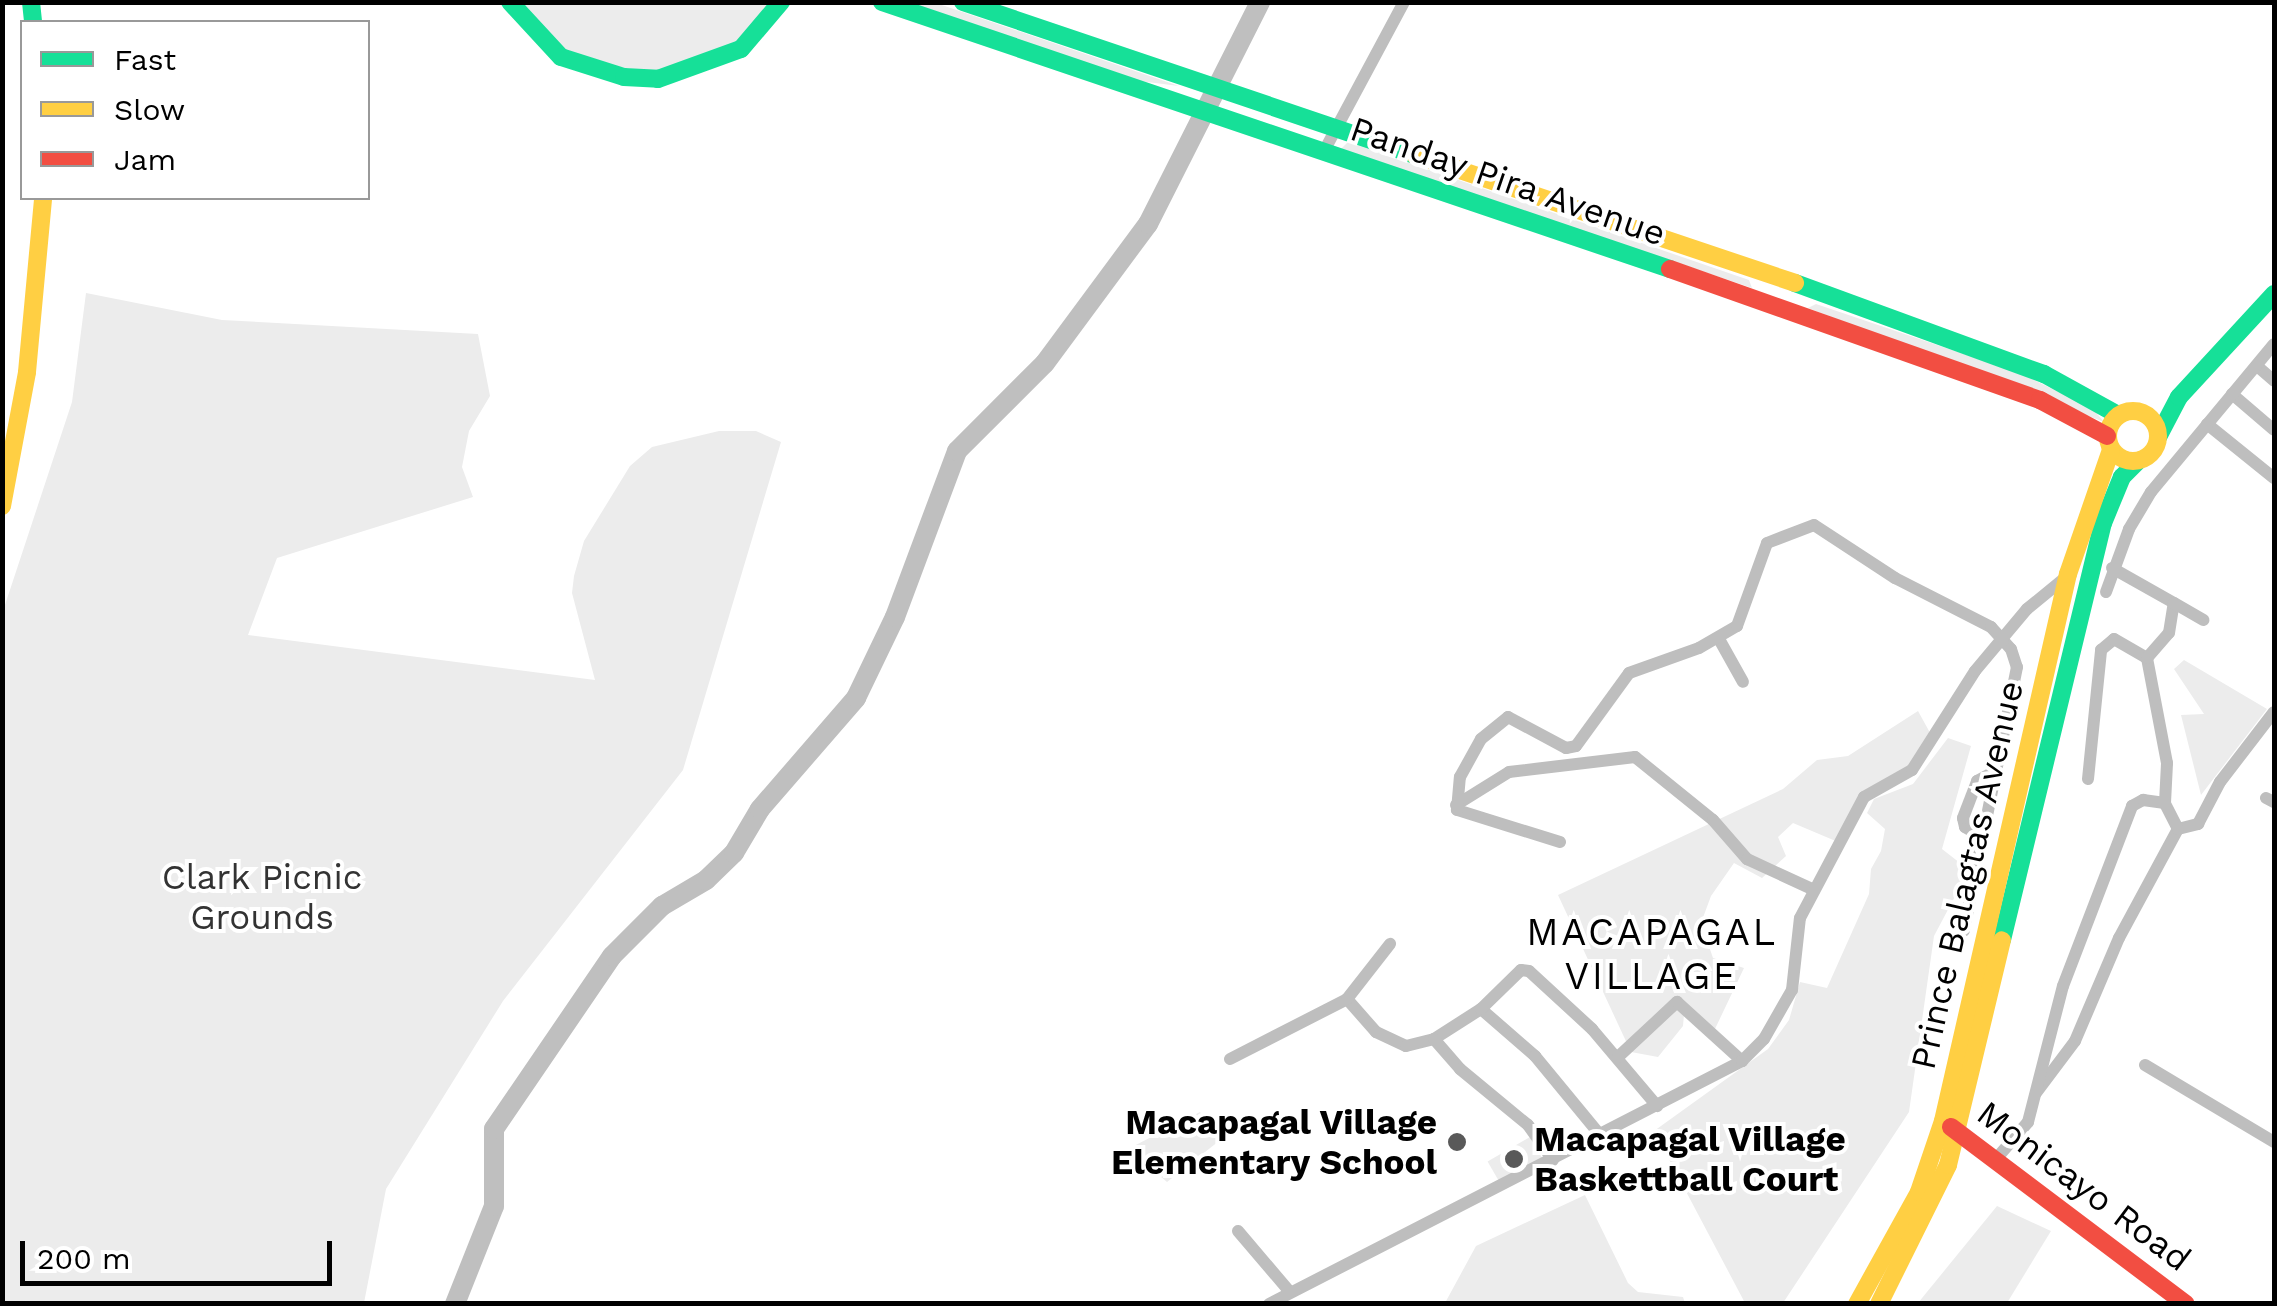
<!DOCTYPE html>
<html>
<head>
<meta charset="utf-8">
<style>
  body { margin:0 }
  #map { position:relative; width:2277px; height:1306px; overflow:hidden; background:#fff; font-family:"Work Sans",sans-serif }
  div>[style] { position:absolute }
  .green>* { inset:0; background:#ececec; transform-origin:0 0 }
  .river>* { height:20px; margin:-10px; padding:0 10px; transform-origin:10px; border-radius:10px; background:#bfbfbf }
  .street>* { height:12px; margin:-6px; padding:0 6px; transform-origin:6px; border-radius:6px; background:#bebebe }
  .fast>* { height:18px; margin:-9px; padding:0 9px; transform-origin:9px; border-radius:9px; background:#16e098 }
  .slow>* { height:18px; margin:-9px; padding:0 9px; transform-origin:9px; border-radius:9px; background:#ffcf43 }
  .slow>.ring { margin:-9px; padding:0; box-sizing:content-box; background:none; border:18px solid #ffcf43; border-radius:50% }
  .jam>* { height:18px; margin:-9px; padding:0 9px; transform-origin:9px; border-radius:9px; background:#f24e42 }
  .dots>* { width:28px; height:28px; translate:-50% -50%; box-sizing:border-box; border:5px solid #fff; border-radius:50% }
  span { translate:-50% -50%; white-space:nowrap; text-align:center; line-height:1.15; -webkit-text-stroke:8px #fff; paint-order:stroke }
  .street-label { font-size:35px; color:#000 }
  .park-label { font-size:35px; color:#333 }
  .poi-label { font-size:35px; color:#000; font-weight:700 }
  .right { translate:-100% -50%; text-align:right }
  .left { translate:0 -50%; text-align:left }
  .neighbourhood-label { font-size:38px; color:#000; letter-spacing:2.5px }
  .frame { position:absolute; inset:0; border:5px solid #000; pointer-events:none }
  .legend { position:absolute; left:20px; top:20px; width:350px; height:180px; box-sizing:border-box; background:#fff; border:2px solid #999; margin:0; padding:12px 18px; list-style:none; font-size:30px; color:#000 }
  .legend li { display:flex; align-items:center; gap:20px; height:50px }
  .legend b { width:50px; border:2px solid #999 }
  .scale { position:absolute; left:20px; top:1241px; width:312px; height:45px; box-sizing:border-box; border:5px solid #000; border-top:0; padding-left:12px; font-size:30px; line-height:35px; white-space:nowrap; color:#000; -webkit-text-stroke:8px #fff; paint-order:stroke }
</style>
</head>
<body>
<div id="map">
  <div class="green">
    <div style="clip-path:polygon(518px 3px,772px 3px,731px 51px,658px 74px,582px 60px,549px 39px)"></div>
    <div style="clip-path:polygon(903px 3px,936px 3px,1179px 86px,1123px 79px)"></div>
    <div style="clip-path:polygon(1348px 142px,1749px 280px,1752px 288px,1341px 149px)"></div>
    <div style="clip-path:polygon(86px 293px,222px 320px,478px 334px,490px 396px,469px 431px,462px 467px,473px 497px,277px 558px,248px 635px,595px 680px,572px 593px,574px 576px,584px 541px,630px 466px,652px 447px,719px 431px,756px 431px,781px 442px,683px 770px,503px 1001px,386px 1189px,364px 1303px,3px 1303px,3px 611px,72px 402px)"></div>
    <div style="clip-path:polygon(1816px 304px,2020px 373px,2093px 409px,2104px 422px,1808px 308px)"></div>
    <div style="clip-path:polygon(2184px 660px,2267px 709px,2201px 795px,2181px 715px,2204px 714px,2174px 669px)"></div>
    <div style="clip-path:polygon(1918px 711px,1934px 740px,1908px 773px,1875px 792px,1838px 842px,1793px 823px,1778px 837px,1786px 856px,1762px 878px,1734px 863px,1711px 896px,1701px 923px,1713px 958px,1744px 968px,1714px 1031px,1685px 1003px,1683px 1026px,1658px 1057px,1631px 1052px,1558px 895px,1783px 789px,1817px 760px,1848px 756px)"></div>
    <div style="clip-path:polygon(1948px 738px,1971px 746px,1942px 849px,1969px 870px,1934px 936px,1909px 1112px,1783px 1303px,1745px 1303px,1654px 1131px,1768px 1049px,1789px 1020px,1800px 982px,1827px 988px,1869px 894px,1871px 869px,1881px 851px,1885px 829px,1867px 813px,1874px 799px,1913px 784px)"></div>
    <div style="clip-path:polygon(1200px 1112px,1219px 1141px,1167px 1182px,1128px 1149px)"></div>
    <div style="left:1530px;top:1137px;width:24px;height:49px;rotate:60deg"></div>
    <div style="clip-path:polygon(1585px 1195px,1628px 1283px,1638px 1292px,1683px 1297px,1685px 1303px,1445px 1303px,1476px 1246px)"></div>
    <div style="clip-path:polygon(1997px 1206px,2051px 1231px,2007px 1303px,1918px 1303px)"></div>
  </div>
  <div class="river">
    <div style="left:455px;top:1304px;width:105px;rotate:-68.3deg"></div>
    <div style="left:494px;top:1206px;width:77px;rotate:-90deg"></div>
    <div style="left:494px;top:1129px;width:209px;rotate:-55.7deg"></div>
    <div style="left:612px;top:956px;width:71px;rotate:-45deg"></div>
    <div style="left:662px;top:906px;width:51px;rotate:-30.6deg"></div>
    <div style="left:706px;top:880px;width:39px;rotate:-44deg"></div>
    <div style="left:734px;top:853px;width:51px;rotate:-59.4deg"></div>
    <div style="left:760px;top:809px;width:147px;rotate:-49.1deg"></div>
    <div style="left:856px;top:698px;width:90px;rotate:-64.3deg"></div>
    <div style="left:895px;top:617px;width:177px;rotate:-69.5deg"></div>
    <div style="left:957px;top:451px;width:124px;rotate:-45deg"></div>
    <div style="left:1045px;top:363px;width:173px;rotate:-53.5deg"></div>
    <div style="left:1148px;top:224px;width:249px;rotate:-63.2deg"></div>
  </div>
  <div class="street">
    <div style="left:1323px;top:153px;width:171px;rotate:-61.8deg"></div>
    <div style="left:2257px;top:366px;width:23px;rotate:41deg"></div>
    <div style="left:2232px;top:394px;width:55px;rotate:40.6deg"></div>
    <div style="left:2207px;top:424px;width:86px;rotate:38.9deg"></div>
    <div style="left:2112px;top:568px;width:71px;rotate:29.4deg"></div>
    <div style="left:2106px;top:592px;width:67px;rotate:-69.9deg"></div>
    <div style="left:2129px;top:529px;width:43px;rotate:-59.3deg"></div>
    <div style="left:2151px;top:492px;width:192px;rotate:-50.3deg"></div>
    <div style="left:1719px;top:639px;width:49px;rotate:60.8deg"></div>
    <div style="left:2088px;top:779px;width:130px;rotate:-84.2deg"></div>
    <div style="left:2101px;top:650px;width:17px;rotate:-40deg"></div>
    <div style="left:2114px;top:639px;width:38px;rotate:30deg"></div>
    <div style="left:2266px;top:798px;width:9px;rotate:27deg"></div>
    <div style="left:1456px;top:805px;width:62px;rotate:-31.9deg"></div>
    <div style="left:1509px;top:772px;width:127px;rotate:-6.8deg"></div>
    <div style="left:1635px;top:757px;width:100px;rotate:38.9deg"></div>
    <div style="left:1713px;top:820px;width:52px;rotate:48.9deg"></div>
    <div style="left:1747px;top:859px;width:74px;rotate:24.8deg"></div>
    <div style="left:2178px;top:829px;width:21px;rotate:-14deg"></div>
    <div style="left:2198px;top:824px;width:47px;rotate:-62.4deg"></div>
    <div style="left:2220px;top:782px;width:88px;rotate:-52.4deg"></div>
    <div style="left:1984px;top:838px;width:22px;rotate:-150deg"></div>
    <div style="left:1965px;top:827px;width:9px;rotate:-103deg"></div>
    <div style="left:1963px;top:818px;width:40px;rotate:-69deg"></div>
    <div style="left:1977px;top:781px;width:21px;rotate:-28deg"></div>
    <div style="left:1560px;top:842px;width:108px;rotate:-162.7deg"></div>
    <div style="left:1457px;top:810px;width:33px;rotate:-85deg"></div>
    <div style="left:1460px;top:777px;width:43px;rotate:-61.1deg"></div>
    <div style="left:1481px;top:739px;width:35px;rotate:-39deg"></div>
    <div style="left:1508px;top:717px;width:66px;rotate:28.1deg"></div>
    <div style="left:1566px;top:748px;width:10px;rotate:-11deg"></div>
    <div style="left:1576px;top:746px;width:90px;rotate:-54deg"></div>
    <div style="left:1629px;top:673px;width:74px;rotate:-19.7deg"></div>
    <div style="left:1699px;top:648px;width:44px;rotate:-30.1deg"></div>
    <div style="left:1737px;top:626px;width:88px;rotate:-70.1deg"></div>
    <div style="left:1767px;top:543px;width:50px;rotate:-21deg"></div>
    <div style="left:1814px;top:525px;width:97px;rotate:33.2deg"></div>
    <div style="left:1895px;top:578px;width:108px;rotate:27deg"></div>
    <div style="left:1991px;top:627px;width:30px;rotate:48deg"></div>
    <div style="left:2011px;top:649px;width:19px;rotate:72deg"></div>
    <div style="left:2017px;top:667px;width:269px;rotate:101.4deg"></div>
    <div style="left:1347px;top:999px;width:44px;rotate:48.7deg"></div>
    <div style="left:1376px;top:1032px;width:33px;rotate:25deg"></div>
    <div style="left:1406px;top:1046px;width:29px;rotate:-14deg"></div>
    <div style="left:1434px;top:1039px;width:56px;rotate:-32.6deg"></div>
    <div style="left:1481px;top:1009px;width:72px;rotate:41deg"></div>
    <div style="left:1535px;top:1056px;width:104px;rotate:50.5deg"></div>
    <div style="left:1481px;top:1009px;width:56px;rotate:-44.3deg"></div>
    <div style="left:1521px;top:970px;width:8px;rotate:7deg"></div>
    <div style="left:1529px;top:971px;width:86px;rotate:42.6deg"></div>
    <div style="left:1592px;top:1029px;width:101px;rotate:49.8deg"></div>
    <div style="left:1434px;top:1039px;width:40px;rotate:49deg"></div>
    <div style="left:1460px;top:1069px;width:88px;rotate:39.5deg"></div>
    <div style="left:1528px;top:1125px;width:43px;rotate:54.5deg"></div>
    <div style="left:1618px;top:1057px;width:81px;rotate:-43deg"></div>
    <div style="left:1677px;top:1002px;width:88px;rotate:42.2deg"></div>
    <div style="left:1230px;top:1059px;width:131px;rotate:-27.1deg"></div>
    <div style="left:1347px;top:999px;width:70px;rotate:-52deg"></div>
    <div style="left:2145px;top:1065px;width:150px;rotate:30.8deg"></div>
    <div style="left:2036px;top:1093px;width:65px;rotate:-53.1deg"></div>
    <div style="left:2075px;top:1041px;width:112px;rotate:-66.9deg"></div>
    <div style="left:2119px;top:938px;width:124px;rotate:-61.6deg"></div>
    <div style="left:2178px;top:829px;width:29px;rotate:-117deg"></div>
    <div style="left:2165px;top:803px;width:40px;rotate:-87.1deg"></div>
    <div style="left:2167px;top:763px;width:107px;rotate:-100.8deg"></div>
    <div style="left:2147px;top:658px;width:33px;rotate:-49deg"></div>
    <div style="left:2169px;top:633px;width:30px;rotate:-81deg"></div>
    <div style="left:2174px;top:603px;width:34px;rotate:30deg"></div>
    <div style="left:1996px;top:1159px;width:49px;rotate:-49.1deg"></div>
    <div style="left:2028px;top:1122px;width:140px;rotate:-75.6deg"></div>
    <div style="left:2063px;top:986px;width:193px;rotate:-69deg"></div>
    <div style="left:2132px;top:806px;width:13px;rotate:-29deg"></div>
    <div style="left:2143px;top:800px;width:22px;rotate:8deg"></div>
    <div style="left:1238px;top:1231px;width:79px;rotate:49.6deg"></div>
    <div style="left:1269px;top:1304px;width:532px;rotate:-27.19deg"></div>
    <div style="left:1742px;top:1061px;width:31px;rotate:-45deg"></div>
    <div style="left:1764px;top:1039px;width:56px;rotate:-60.3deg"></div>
    <div style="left:1792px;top:990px;width:72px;rotate:-83.7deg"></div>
    <div style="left:1800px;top:918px;width:137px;rotate:-62.1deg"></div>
    <div style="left:1864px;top:797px;width:55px;rotate:-29.4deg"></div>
    <div style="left:1912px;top:770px;width:117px;rotate:-57.5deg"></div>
    <div style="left:1975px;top:671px;width:81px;rotate:-50deg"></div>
    <div style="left:2027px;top:609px;width:50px;rotate:-39.4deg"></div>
  </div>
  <div class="fast">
    <div style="left:31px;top:2px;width:20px;rotate:84deg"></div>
    <div style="left:510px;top:2px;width:75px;rotate:47.2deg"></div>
    <div style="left:561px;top:57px;width:66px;rotate:17.6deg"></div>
    <div style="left:624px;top:77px;width:34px;rotate:3deg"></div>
    <div style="left:658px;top:79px;width:88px;rotate:-19.9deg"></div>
    <div style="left:741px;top:49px;width:62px;rotate:-49.6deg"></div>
    <div style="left:882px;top:2px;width:832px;rotate:18.72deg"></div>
    <div style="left:963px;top:2px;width:477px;rotate:18.7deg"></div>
    <div style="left:1795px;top:283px;width:265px;rotate:20.1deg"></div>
    <div style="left:2044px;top:374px;width:85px;rotate:29deg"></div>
    <div style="left:2158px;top:437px;width:45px;rotate:-62.3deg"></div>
    <div style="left:2179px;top:397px;width:140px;rotate:-47.3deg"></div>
    <div style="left:2002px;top:940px;width:429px;rotate:-76.4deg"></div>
    <div style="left:2103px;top:523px;width:50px;rotate:-67.6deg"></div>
    <div style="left:2122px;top:477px;width:23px;rotate:-45deg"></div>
  </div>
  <div class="slow">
    <div style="left:1415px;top:155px;width:401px;rotate:18.6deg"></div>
    <div class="ring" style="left:2108px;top:411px;width:32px;height:32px"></div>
    <div style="left:2px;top:506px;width:136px;rotate:-79.4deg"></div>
    <div style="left:27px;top:372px;width:175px;rotate:-84.7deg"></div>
    <div style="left:1857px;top:1304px;width:128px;rotate:-61deg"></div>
    <div style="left:1919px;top:1192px;width:75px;rotate:-71.3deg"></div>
    <div style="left:1943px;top:1121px;width:561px;rotate:-77.13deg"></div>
    <div style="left:2068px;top:574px;width:131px;rotate:-70.9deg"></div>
    <div style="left:1879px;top:1304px;width:155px;rotate:-63.6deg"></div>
    <div style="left:1948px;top:1165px;width:231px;rotate:-76.5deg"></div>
  </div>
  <div class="jam">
    <div style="left:1670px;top:269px;width:393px;rotate:19.5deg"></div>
    <div style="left:2040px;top:400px;width:76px;rotate:28.2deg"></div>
    <div style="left:1951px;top:1127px;width:294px;rotate:37deg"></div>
  </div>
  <div class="dots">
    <div style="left:1457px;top:1142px;background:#595959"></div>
    <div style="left:1514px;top:1159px;background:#595959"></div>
  </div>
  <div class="street-label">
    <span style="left:1508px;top:181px;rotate:19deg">Panday Pira Avenue</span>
    <span style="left:1967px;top:875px;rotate:-77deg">Prince Balagtas Avenue</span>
    <span style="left:2084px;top:1186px;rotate:37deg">Monicayo Road</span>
  </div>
  <div class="park-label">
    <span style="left:262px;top:897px">Clark Picnic<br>Grounds</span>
  </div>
  <div class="poi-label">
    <span class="right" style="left:1437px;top:1142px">Macapagal Village<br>Elementary School</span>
    <span class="left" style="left:1534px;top:1159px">Macapagal Village<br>Baskettball Court</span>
  </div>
  <div class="neighbourhood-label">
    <span style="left:1652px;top:955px">MACAPAGAL<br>VILLAGE</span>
  </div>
  <div class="frame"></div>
  <ul class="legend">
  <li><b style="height:12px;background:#16e098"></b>Fast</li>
  <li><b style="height:12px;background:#ffcf43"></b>Slow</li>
  <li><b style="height:12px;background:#f24e42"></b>Jam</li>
  </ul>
  <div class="scale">200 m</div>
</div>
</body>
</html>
